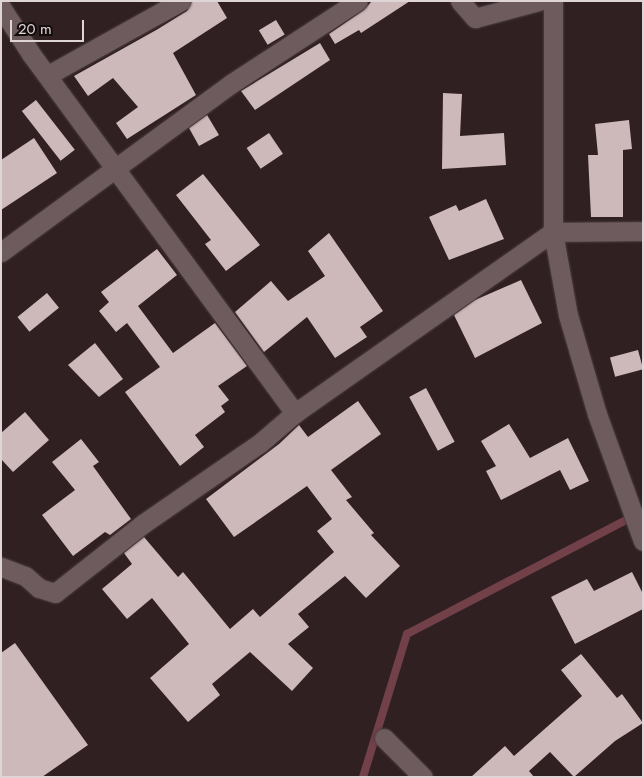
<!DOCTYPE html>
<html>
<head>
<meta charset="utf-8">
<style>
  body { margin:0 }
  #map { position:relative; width:644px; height:778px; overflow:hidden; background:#302022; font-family:Jost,sans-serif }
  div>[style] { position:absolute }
  .stream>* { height:8px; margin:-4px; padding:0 4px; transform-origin:4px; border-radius:4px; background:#714048 }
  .building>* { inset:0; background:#cdb8ba; transform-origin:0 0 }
  .roads { filter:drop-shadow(0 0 1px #4b3e41) drop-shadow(0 0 1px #4b3e41) }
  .street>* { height:19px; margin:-9.5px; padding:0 9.5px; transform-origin:9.5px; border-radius:9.5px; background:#6e5b5e }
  span { translate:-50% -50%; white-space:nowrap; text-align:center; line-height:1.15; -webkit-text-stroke:5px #130c0d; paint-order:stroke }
  .frame { position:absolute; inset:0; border:2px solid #e0d5d6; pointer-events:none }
  .scale { position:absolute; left:10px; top:20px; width:74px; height:22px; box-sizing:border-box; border:2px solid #e0d5d6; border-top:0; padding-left:6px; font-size:15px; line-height:18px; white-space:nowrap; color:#e0d5d6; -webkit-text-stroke:4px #130c0d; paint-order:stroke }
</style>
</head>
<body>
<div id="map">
  <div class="stream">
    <div style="left:363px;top:777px;width:150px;rotate:-72.9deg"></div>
    <div style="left:407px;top:634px;width:266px;rotate:-27.5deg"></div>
  </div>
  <div class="building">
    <div style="clip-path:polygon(192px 1px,217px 1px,227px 18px,173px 53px,196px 95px,127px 139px,116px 123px,138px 107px,113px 78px,88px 96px,74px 76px,158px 29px,187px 11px)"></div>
    <div style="clip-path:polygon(372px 1px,410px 1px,361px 33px,359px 30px,335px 44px,329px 34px,364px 10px)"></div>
    <div style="left:276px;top:20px;width:17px;height:20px;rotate:59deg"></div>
    <div style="clip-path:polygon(320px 43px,330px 60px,255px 110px,241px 91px)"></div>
    <div style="clip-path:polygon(443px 93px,462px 94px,460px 136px,504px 133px,506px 165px,442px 169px)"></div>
    <div style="left:36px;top:100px;width:63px;height:18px;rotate:52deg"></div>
    <div style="clip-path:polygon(207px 115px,219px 135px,199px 146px,189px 128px)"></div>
    <div style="clip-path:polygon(629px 120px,632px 149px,623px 150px,623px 217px,591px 217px,588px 155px,598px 155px,595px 124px)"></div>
    <div style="left:269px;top:133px;width:25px;height:27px;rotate:56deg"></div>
    <div style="clip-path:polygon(34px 138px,57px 173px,1px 210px,1px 160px)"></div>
    <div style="clip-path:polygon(203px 174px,260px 245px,226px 271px,205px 244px,211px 240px,176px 195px)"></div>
    <div style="clip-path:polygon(486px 199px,504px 239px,449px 260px,429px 217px,456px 205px,459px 211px)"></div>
    <div style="clip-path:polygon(329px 233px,383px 311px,360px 327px,367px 337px,335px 358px,307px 317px,264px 352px,235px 312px,271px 281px,288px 301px,325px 276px,308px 251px)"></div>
    <div style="clip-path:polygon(157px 249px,177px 275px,138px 306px,173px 353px,215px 323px,247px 366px,218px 386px,229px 400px,221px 406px,225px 412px,195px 435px,204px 447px,180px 466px,125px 392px,160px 367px,127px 323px,116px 332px,99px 311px,109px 302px,101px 292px)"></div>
    <div style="clip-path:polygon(521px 280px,542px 323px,475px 358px,454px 315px,475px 300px)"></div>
    <div style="left:47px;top:293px;width:19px;height:38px;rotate:51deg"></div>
    <div style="clip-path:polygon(95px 343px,123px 379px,99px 397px,68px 365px)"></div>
    <div style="left:638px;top:350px;width:20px;height:29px;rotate:75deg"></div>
    <div style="left:426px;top:388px;width:61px;height:19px;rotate:62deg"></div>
    <div style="clip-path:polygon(358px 401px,381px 434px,331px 470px,352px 497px,346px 500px,374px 533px,371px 535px,400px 566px,366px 598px,345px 576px,298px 614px,309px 627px,288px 644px,313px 668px,292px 691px,250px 652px,212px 684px,220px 695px,188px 722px,150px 678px,189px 644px,152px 598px,127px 619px,102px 589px,132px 564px,124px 553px,144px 537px,178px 577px,183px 572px,230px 629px,253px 609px,260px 617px,334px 552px,317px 531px,332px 519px,307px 486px,234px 537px,206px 499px,279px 444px,299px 425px,308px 437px)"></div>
    <div style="clip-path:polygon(25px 412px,49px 440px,13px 472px,1px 459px,1px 433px)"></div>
    <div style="clip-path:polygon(509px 424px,530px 458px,568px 438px,589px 481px,570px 490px,560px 470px,501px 500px,486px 471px,496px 466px,481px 441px)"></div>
    <div style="clip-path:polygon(81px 439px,99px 462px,93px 466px,131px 519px,110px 535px,105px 532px,73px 556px,42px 515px,75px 490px,52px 462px)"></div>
    <div style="clip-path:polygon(632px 572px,643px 594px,643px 609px,575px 644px,551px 597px,587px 579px,594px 591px)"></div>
    <div style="clip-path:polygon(15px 643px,88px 745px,42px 777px,1px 777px,1px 653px)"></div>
    <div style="clip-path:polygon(581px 654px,617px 698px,622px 694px,643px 723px,615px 741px,574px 777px,550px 752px,529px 771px,534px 777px,471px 777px,505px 746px,514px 756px,582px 696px,561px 670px)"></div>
  </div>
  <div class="roads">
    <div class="street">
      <div style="left:460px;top:1px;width:23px;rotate:49deg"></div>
      <div style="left:475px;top:18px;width:66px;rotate:-14.9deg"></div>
      <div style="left:553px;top:1px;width:231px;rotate:90deg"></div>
      <div style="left:553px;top:232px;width:84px;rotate:79.8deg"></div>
      <div style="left:568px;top:315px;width:103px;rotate:73.7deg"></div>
      <div style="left:597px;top:414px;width:135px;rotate:70.1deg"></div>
      <div style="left:1px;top:7px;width:56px;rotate:57.4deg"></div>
      <div style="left:31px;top:54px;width:446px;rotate:53.7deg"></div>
      <div style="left:295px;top:413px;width:46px;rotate:139.4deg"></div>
      <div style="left:260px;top:443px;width:141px;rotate:145.4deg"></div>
      <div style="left:144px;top:523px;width:113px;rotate:141.8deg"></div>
      <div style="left:55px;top:593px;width:17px;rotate:-163deg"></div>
      <div style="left:39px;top:588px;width:18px;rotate:-139deg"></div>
      <div style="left:25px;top:576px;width:26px;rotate:-159deg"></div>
      <div style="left:48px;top:75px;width:152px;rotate:-29.1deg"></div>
      <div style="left:1px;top:252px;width:286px;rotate:-36.2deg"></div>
      <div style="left:232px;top:83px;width:150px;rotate:-33.1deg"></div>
      <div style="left:295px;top:413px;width:315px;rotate:-35.1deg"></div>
      <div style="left:553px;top:232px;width:90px;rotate:-0.6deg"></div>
      <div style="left:384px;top:738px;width:55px;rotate:45deg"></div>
    </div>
  </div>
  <div class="frame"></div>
  <div class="scale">20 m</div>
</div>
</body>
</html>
